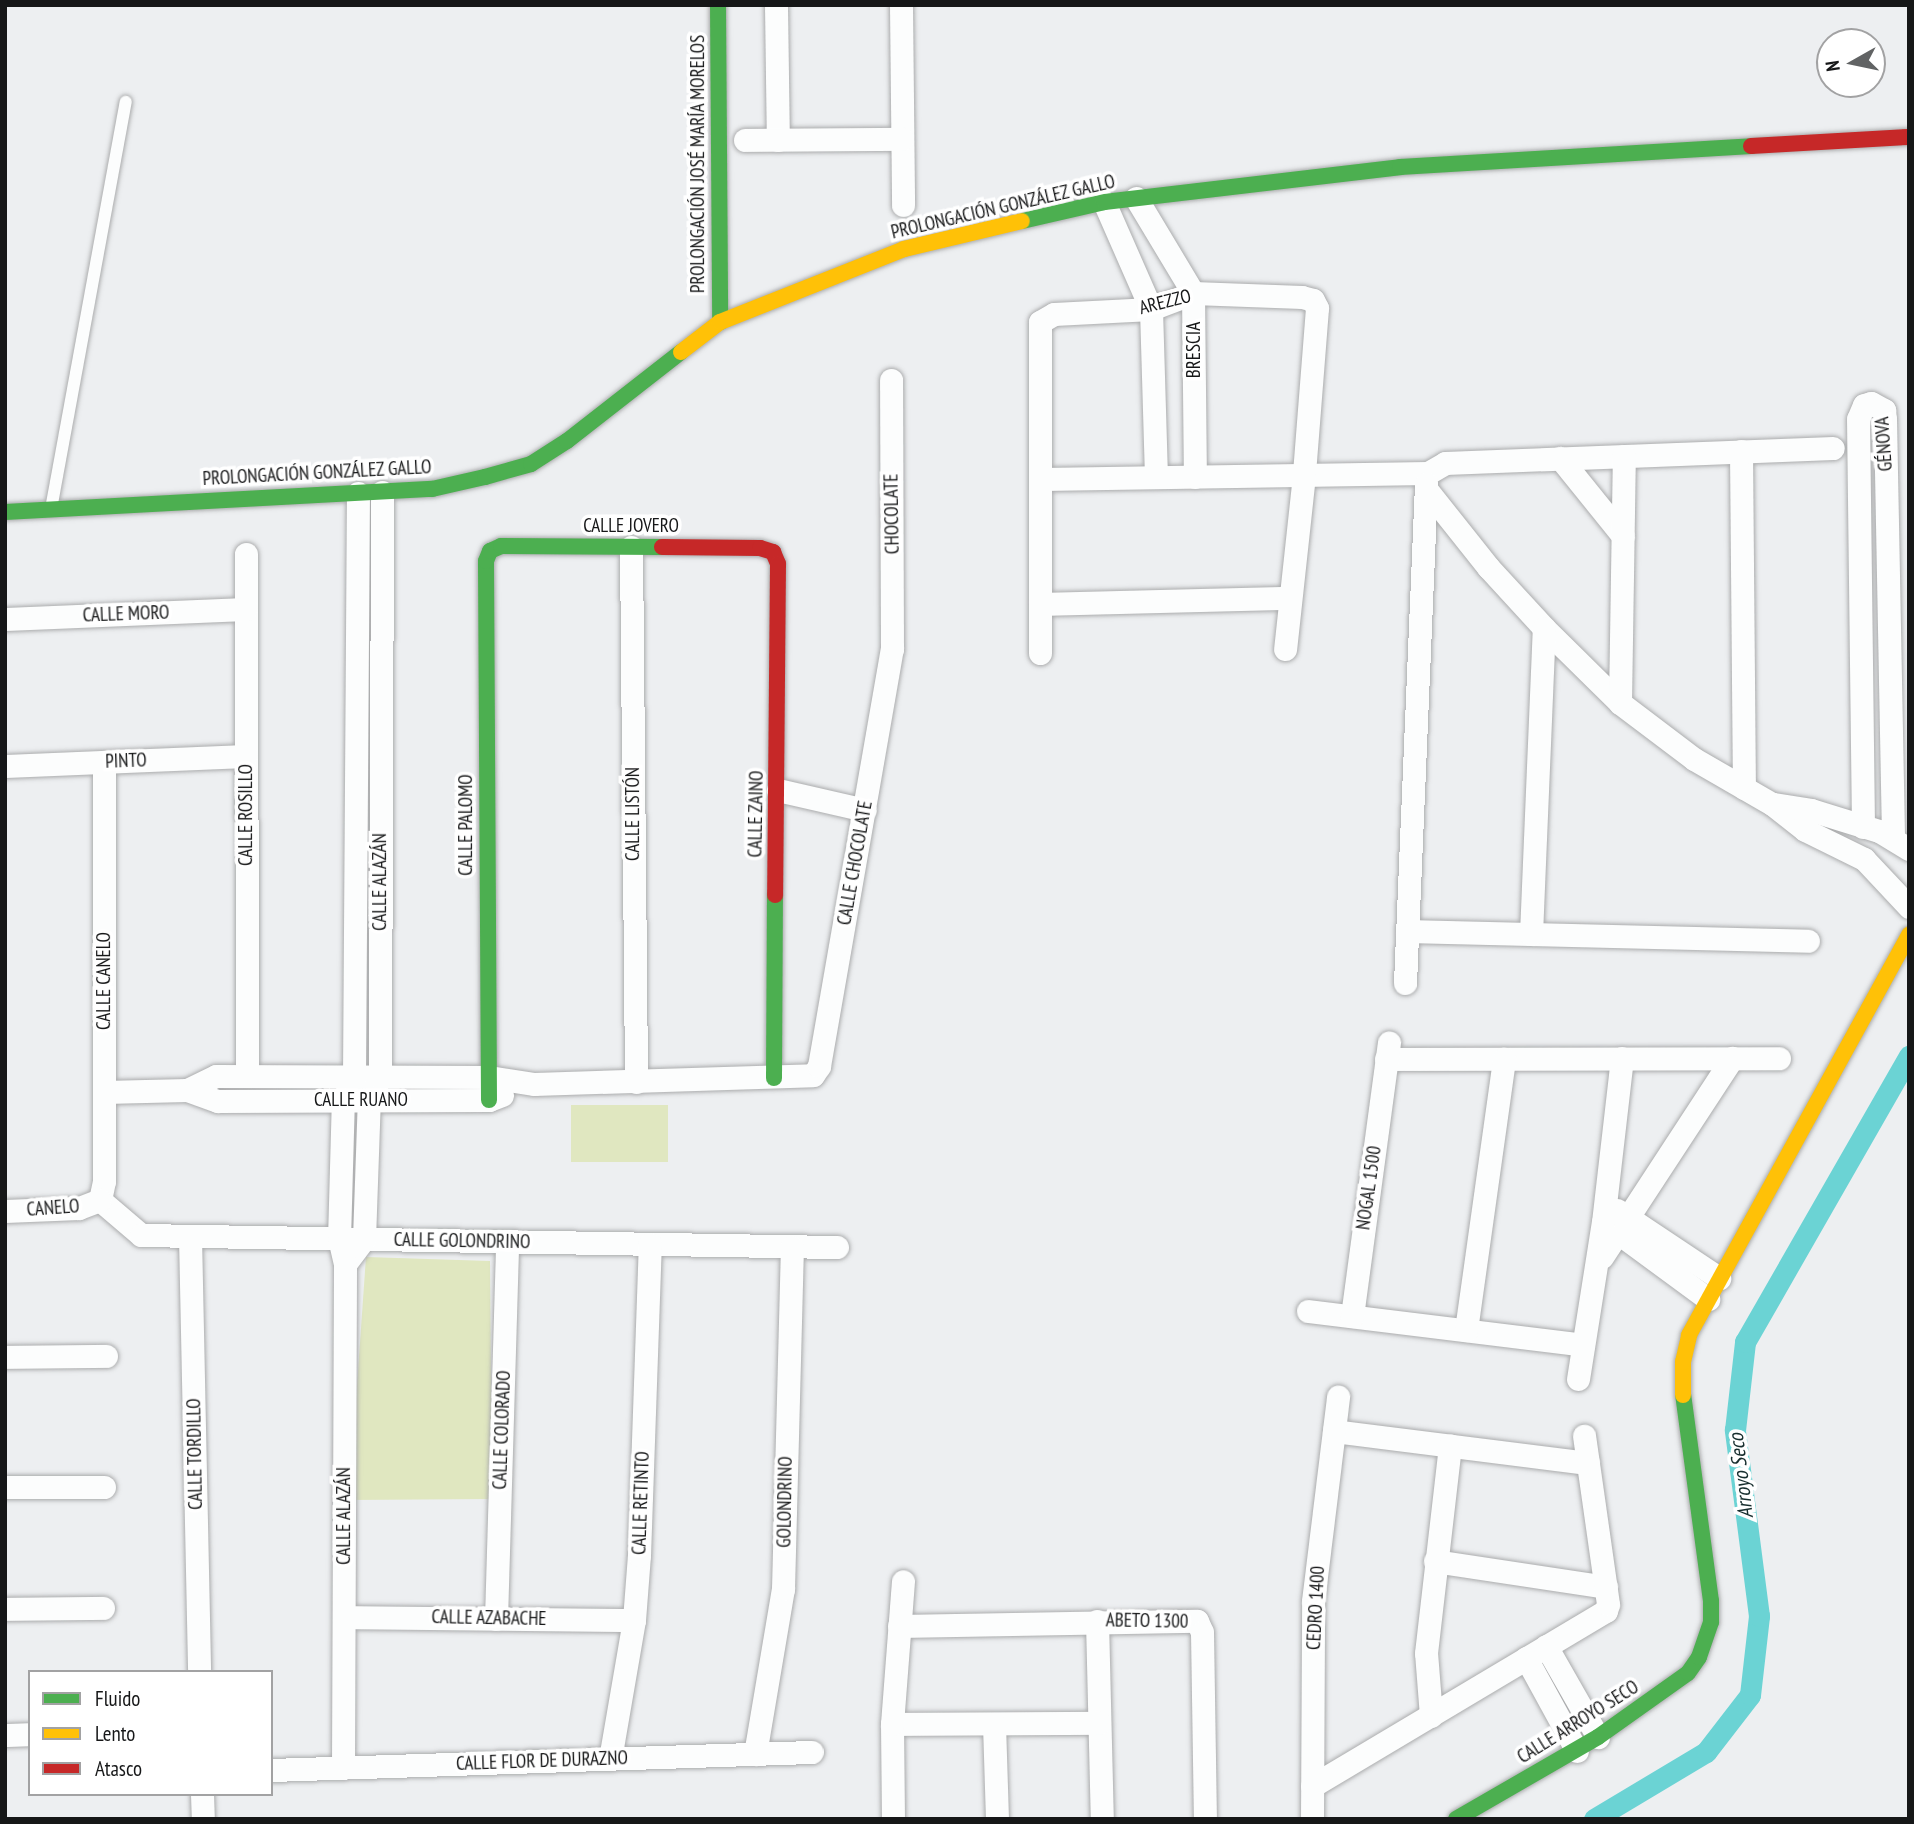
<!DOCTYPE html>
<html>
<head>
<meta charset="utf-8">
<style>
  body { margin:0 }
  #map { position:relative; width:1914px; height:1824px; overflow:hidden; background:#edeff1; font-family:"PT Sans Narrow",sans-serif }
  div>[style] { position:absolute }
  .green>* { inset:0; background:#e0e7c0; transform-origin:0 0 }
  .canal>* { height:21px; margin:-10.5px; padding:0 10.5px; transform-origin:10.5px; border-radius:10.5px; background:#6bd3d4 }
  .roads { filter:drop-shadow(0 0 2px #abacad) drop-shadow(0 0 2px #abacad) }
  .lane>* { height:12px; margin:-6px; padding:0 6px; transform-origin:6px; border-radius:6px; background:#fcfdfd }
  .street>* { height:23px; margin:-11.5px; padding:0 11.5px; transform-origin:11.5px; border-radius:11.5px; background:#fcfdfd }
  .fast>* { height:16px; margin:-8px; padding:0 8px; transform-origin:8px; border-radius:8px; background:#4caf50 }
  .slow>* { height:16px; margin:-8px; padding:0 8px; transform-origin:8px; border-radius:8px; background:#ffc107 }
  .jam>* { height:16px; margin:-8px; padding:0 8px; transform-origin:8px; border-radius:8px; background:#c62828 }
  span { translate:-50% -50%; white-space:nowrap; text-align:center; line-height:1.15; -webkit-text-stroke:7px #fff; paint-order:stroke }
  .street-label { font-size:19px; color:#161718 }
  .water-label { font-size:21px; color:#172e2e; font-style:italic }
  .frame { position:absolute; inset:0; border:7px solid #161718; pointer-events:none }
  .legend { position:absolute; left:28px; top:1670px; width:245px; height:126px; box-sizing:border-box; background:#fff; border:2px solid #a2a2a3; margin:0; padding:9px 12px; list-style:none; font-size:21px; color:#161718 }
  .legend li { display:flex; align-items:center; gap:14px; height:35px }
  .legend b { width:35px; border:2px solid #a2a2a3 }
  .north { position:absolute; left:1816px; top:28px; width:70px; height:70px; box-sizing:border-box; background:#fff; border:2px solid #a2a2a3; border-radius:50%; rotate:261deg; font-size:19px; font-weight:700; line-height:28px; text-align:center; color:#161718 }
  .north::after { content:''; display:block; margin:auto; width:24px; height:32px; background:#616364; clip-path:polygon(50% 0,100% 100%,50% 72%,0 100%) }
</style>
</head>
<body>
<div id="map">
  <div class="green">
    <div style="left:571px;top:1105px;width:97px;height:57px"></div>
    <div style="clip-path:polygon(366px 1257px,490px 1261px,492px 1499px,349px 1500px)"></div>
  </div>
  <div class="canal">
    <div style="left:1594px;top:1819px;width:131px;rotate:-30.9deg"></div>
    <div style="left:1706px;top:1752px;width:72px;rotate:-52.3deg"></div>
    <div style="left:1750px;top:1695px;width:80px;rotate:-83.5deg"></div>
    <div style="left:1759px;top:1616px;width:188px;rotate:-97.4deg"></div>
    <div style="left:1735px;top:1430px;width:89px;rotate:-83.5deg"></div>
    <div style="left:1745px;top:1342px;width:330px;rotate:-60.2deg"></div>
  </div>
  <div class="roads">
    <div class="lane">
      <div style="left:51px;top:509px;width:414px;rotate:-79.6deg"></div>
    </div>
    <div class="street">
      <div style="left:776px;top:5px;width:135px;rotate:89.2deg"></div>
      <div style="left:901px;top:5px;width:200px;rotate:89.4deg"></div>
      <div style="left:745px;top:140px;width:157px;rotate:-0.4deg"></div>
      <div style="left:1136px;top:198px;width:111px;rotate:59deg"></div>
      <div style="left:1193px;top:293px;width:184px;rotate:89.4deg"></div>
      <div style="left:1104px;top:202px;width:117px;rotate:66.3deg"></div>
      <div style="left:1151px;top:309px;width:168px;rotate:88.3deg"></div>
      <div style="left:1741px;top:451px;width:337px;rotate:89.5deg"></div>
      <div style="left:1560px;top:458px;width:100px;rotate:51.1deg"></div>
      <div style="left:1042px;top:479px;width:386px;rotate:-0.9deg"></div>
      <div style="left:1428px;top:473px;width:20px;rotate:-30deg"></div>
      <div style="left:1445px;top:463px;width:388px;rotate:-2.2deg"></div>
      <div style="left:1426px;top:489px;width:100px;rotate:51.5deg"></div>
      <div style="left:1488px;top:567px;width:83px;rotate:47.4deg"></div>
      <div style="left:1544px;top:628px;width:107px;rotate:44.6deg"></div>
      <div style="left:1620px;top:703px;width:93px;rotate:37.1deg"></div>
      <div style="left:1694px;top:759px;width:90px;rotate:30deg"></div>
      <div style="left:1772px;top:804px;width:42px;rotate:38.2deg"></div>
      <div style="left:1805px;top:830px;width:66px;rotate:26.2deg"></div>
      <div style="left:1864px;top:859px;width:66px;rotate:46.8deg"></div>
      <div style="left:631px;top:547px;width:535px;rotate:89.46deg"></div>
      <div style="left:246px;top:554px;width:522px;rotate:89.89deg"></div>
      <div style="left:1040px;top:604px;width:250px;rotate:-1.4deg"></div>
      <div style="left:5px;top:619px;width:241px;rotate:-2.4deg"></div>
      <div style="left:1040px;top:653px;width:331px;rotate:-90deg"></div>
      <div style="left:1040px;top:322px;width:16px;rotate:-30deg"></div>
      <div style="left:1054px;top:314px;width:97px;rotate:-3deg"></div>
      <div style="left:1151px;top:309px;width:45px;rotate:-20.9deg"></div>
      <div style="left:1193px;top:293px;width:109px;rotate:2.1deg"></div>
      <div style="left:1302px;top:297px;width:11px;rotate:15deg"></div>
      <div style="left:1313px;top:300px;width:9px;rotate:63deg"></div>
      <div style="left:1317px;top:308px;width:168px;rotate:94.5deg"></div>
      <div style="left:1304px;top:475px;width:175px;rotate:96.2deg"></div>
      <div style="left:1620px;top:703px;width:247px;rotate:-89.1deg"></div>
      <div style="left:5px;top:766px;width:241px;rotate:-2.4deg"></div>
      <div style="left:778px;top:790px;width:89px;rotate:12.9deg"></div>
      <div style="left:1774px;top:804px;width:37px;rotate:9deg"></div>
      <div style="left:1811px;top:810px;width:71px;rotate:17.2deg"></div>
      <div style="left:1879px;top:831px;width:35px;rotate:31deg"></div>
      <div style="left:1863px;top:827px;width:408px;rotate:-90.7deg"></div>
      <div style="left:1858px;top:419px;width:15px;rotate:-67deg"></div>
      <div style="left:1864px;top:405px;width:7px;rotate:-16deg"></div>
      <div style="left:1871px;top:403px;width:15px;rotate:28deg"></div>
      <div style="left:1884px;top:410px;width:9px;rotate:84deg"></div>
      <div style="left:1885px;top:419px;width:419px;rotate:88.9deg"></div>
      <div style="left:1407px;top:931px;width:401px;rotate:1.4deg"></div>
      <div style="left:1531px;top:934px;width:306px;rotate:-87.6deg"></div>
      <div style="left:1405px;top:983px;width:500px;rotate:-87.59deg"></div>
      <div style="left:1386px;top:1059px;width:393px;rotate:-0.1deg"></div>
      <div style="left:187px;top:1090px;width:32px;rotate:-26deg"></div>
      <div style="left:216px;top:1076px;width:273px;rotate:0.2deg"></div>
      <div style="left:489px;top:1077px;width:46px;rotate:8.8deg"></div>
      <div style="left:534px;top:1084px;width:279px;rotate:-1.8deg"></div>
      <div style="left:813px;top:1075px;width:11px;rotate:-56deg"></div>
      <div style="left:819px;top:1066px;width:423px;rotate:-80.1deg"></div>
      <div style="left:892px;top:649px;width:269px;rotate:-90.2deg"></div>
      <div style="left:104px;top:1092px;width:83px;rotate:-1.4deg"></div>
      <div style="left:187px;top:1090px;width:33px;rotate:20deg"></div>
      <div style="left:218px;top:1101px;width:271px;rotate:-0.2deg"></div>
      <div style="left:489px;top:1100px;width:14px;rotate:-21deg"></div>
      <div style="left:100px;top:1200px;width:54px;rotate:40.5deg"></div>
      <div style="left:141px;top:1235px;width:696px;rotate:0.99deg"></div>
      <div style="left:100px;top:1200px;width:19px;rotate:-78deg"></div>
      <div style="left:104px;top:1181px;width:419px;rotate:-90deg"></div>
      <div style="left:1617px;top:1210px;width:123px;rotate:33.7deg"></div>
      <div style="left:5px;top:1211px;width:74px;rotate:-2.3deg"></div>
      <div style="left:79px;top:1208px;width:22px;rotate:-21deg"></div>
      <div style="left:1606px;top:1224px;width:127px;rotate:36.3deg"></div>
      <div style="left:190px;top:1236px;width:436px;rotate:88.8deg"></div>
      <div style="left:1602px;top:1257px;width:238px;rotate:-56.8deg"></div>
      <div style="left:345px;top:1264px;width:31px;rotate:-53deg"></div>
      <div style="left:364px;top:1239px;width:140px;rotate:-88deg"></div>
      <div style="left:369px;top:1099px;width:25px;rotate:-63deg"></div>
      <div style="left:380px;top:1077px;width:585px;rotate:-89.8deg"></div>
      <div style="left:1308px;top:1311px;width:277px;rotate:7deg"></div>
      <div style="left:1352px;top:1316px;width:276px;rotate:-82.3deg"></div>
      <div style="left:1466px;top:1330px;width:274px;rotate:-82deg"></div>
      <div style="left:5px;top:1357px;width:101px;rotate:-0.6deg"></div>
      <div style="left:1578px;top:1379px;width:159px;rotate:-81deg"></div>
      <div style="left:1603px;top:1222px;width:165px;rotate:-83.4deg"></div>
      <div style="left:1334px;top:1431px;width:256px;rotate:7.2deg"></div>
      <div style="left:5px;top:1487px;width:99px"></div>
      <div style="left:1435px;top:1561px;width:173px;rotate:8.6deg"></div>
      <div style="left:5px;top:1609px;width:98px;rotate:-0.6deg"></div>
      <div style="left:344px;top:1617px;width:290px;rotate:0.6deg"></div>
      <div style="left:496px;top:1619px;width:378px;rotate:-88.3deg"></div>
      <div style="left:1097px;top:1621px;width:198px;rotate:88.6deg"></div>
      <div style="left:899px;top:1626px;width:298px;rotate:-1deg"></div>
      <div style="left:1197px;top:1621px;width:12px;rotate:66deg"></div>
      <div style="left:1202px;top:1632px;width:187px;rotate:89.1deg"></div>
      <div style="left:1546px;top:1646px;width:105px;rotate:60.3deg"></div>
      <div style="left:1526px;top:1658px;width:106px;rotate:61.3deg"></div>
      <div style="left:1431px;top:1716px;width:63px;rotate:-94.5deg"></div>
      <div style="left:1426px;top:1653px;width:209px;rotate:-83.4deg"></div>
      <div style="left:892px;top:1724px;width:207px;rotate:-0.3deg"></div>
      <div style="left:994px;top:1724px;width:95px;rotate:88.2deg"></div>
      <div style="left:5px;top:1735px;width:25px;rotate:-2deg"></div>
      <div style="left:755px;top:1754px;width:167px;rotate:-80.4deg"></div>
      <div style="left:783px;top:1589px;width:342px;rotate:-88.5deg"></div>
      <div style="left:610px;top:1759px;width:141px;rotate:-80.2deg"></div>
      <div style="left:634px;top:1620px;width:65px;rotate:-85.6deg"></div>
      <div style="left:639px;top:1555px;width:311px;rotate:-88deg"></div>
      <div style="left:343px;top:1768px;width:504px;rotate:-89.77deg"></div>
      <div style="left:345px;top:1264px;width:26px;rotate:-103deg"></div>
      <div style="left:339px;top:1239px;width:140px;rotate:-88.4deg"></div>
      <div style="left:343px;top:1099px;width:25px;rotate:-63deg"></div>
      <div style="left:354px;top:1077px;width:584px;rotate:-89.61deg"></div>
      <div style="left:271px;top:1770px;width:541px;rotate:-1.91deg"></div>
      <div style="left:1312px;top:1786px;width:342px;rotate:-30.8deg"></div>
      <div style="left:1606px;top:1611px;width:7px;rotate:-74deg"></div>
      <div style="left:1608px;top:1604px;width:170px;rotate:-98.1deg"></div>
      <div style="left:202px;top:1794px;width:25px;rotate:88deg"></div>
      <div style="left:893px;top:1819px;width:95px;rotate:-90.6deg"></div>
      <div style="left:892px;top:1724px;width:143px;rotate:-85.6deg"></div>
      <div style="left:1312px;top:1819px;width:218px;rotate:-89.7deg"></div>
      <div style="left:1313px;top:1601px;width:206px;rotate:-83deg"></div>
    </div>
    <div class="fast">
      <div style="left:718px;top:5px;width:317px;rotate:89.6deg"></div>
      <div style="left:1022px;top:221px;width:84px;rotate:-13deg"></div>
      <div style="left:1104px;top:202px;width:298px;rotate:-6.7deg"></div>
      <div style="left:1400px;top:167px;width:352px;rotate:-3.4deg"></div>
      <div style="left:5px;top:512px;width:428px;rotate:-3.1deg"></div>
      <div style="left:432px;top:489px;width:54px;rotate:-12.8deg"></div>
      <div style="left:485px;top:477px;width:48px;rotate:-15.8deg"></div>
      <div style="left:531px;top:464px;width:43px;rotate:-32.6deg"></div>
      <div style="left:567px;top:441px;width:145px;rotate:-38deg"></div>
      <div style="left:774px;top:1078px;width:183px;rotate:-89.7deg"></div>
      <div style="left:489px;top:1100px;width:539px;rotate:-90.32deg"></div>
      <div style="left:486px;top:561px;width:11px;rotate:-68deg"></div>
      <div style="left:490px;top:551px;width:12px;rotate:-24deg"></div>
      <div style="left:501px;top:546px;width:161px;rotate:0.4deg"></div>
      <div style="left:1456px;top:1819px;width:164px;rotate:-30deg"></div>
      <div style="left:1598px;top:1737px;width:110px;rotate:-35.4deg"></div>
      <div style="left:1688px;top:1673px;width:19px;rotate:-55deg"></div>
      <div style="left:1699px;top:1657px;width:37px;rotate:-71deg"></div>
      <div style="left:1711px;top:1622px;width:21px;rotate:-90deg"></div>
      <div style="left:1711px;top:1601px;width:208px;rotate:-97.7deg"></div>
    </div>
    <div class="slow">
      <div style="left:681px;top:352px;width:49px;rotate:-37.6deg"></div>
      <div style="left:720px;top:322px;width:198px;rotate:-21.6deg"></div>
      <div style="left:904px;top:249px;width:121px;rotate:-13.3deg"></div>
      <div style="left:1683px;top:1395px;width:33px;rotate:-90deg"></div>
      <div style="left:1683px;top:1362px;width:28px;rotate:-77deg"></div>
      <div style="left:1689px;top:1335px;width:457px;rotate:-61.2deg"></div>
    </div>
    <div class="jam">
      <div style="left:1751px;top:146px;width:158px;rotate:-3.3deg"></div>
      <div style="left:662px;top:547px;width:98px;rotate:0.6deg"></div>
      <div style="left:760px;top:548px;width:14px;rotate:17deg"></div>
      <div style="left:773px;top:552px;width:13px;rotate:67deg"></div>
      <div style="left:778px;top:564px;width:331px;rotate:90.5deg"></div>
    </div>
  </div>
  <div class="street-label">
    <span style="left:698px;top:164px;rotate:-90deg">PROLONGACIÓN JOSÉ MARÍA MORELOS</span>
    <span style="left:1003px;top:207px;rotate:-13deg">PROLONGACIÓN GONZÁLEZ GALLO</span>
    <span style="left:1165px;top:302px;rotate:-14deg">AREZZO</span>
    <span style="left:1194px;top:350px;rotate:-90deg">BRESCIA</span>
    <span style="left:1884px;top:444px;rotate:-94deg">GÉNOVA</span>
    <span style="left:317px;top:473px;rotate:-3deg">PROLONGACIÓN GONZÁLEZ GALLO</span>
    <span style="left:892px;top:514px;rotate:-91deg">CHOCOLATE</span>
    <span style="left:631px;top:526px">CALLE JOVERO</span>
    <span style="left:126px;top:614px;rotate:-2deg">CALLE MORO</span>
    <span style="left:126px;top:761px;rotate:-2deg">PINTO</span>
    <span style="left:633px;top:814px;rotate:-90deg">CALLE LISTÓN</span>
    <span style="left:756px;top:814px;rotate:-89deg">CALLE ZAINO</span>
    <span style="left:246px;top:815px;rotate:-90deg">CALLE ROSILLO</span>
    <span style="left:466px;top:825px;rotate:-90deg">CALLE PALOMO</span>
    <span style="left:855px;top:863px;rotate:-80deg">CALLE CHOCOLATE</span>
    <span style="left:380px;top:882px;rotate:-90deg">CALLE ALAZÁN</span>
    <span style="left:104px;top:981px;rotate:-90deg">CALLE CANELO</span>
    <span style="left:361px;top:1100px">CALLE RUANO</span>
    <span style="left:1369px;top:1188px;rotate:-82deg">NOGAL 1500</span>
    <span style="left:53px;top:1208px;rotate:-4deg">CANELO</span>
    <span style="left:462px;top:1241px;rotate:1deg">CALLE GOLONDRINO</span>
    <span style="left:502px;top:1430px;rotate:-88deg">CALLE COLORADO</span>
    <span style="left:195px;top:1454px;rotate:-91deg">CALLE TORDILLO</span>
    <span style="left:785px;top:1502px;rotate:-89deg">GOLONDRINO</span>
    <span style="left:641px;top:1503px;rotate:-88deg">CALLE RETINTO</span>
    <span style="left:344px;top:1516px;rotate:-90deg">CALLE ALAZÁN</span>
    <span style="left:1316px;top:1608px;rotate:-87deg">CEDRO 1400</span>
    <span style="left:489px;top:1618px;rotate:1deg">CALLE AZABACHE</span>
    <span style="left:1147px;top:1621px;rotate:1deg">ABETO 1300</span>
    <span style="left:1578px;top:1722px;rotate:-32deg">CALLE ARROYO SECO</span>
    <span style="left:542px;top:1761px;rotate:-2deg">CALLE FLOR DE DURAZNO</span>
  </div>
  <div class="water-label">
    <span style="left:1741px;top:1476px;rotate:-97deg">Arroyo Seco</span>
  </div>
  <div class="frame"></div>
  <ul class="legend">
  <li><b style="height:9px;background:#4caf50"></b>Fluido</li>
  <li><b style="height:9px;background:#ffc107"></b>Lento</li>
  <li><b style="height:9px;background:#c62828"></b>Atasco</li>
  </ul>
  <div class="north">N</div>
</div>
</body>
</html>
